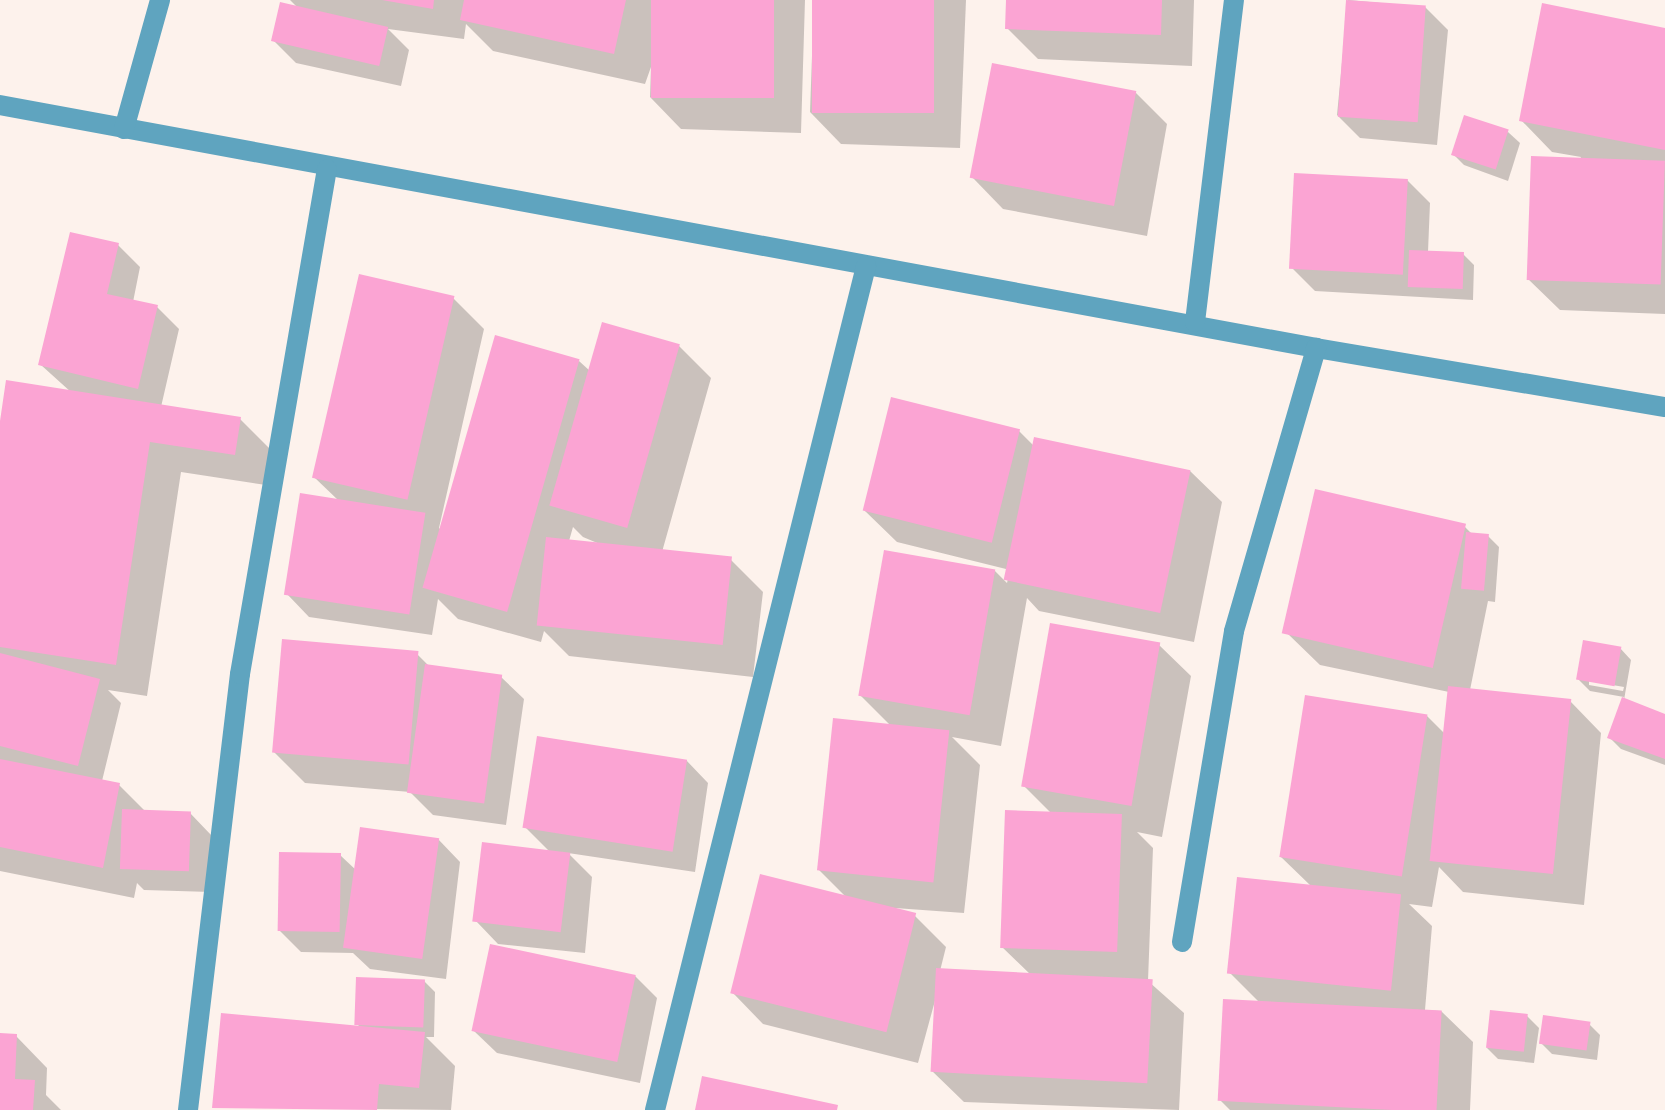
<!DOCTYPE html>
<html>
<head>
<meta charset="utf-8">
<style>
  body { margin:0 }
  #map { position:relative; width:1665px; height:1110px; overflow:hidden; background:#fdf2ec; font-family:Jost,sans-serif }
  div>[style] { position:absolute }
  .shadow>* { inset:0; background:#0003 }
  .building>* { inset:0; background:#fba4d3; transform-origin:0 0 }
  .minor>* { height:20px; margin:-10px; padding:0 10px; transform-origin:10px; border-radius:10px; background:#5fa4bf }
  span { translate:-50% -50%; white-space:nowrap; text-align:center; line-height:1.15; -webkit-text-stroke:6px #fff; paint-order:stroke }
</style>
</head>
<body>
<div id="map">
  <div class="shadow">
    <div style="clip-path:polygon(290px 0,805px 0,801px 133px,681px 129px,650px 97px,651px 67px,645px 84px,493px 51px,466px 24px,464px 39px,388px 29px,409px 50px,401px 86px,296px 63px,273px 40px,298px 8px)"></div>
    <div style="clip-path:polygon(814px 0,966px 0,960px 148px,841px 144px,810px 112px)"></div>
    <div style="clip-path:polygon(1008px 0,1194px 0,1192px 66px,1038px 59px,1007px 28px)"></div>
    <div style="clip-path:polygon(1348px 0,1425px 7px,1448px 30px,1437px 145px,1360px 138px,1337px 115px)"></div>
    <div style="clip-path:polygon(1665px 30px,1665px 314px,1560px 310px,1528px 279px,1581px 157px,1552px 152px,1521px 120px)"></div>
    <div style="clip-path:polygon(1135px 92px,1167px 124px,1147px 236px,1003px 209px,972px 177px)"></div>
    <div style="clip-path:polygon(1508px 132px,1520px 143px,1508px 181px,1464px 165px,1453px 154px)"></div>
    <div style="clip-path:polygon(1407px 180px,1430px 203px,1428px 252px,1463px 254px,1474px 265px,1473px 300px,1315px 291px,1293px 269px)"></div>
    <div style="clip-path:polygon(118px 245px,140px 267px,133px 302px,157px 307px,179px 329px,161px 407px,240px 419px,271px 450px,266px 485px,181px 472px,147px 696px,108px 690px,121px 703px,102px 781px,119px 785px,146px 812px,190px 813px,212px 836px,211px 892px,144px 890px,137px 883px,134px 898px,0 871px,0 434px,72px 393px,41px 365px)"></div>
    <div style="clip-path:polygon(evenodd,453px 298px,484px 329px,439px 528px,442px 531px,579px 361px,590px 371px,679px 346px,711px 378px,662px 552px,731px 560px,763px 592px,753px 677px,569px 656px,544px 631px,541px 642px,458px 619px,438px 599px,432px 635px,309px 617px,287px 594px,339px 501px,315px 478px,453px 298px,573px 527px,583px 537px,602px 545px,569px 541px,573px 527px)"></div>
    <div style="clip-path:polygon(1019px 431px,1034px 446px,1190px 471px,1222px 502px,1194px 642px,1039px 611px,1027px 598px,1001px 746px,952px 737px,980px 765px,964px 913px,881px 907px,915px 916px,946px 947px,940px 971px,1031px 975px,1002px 947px,1052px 814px,1024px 786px,1159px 645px,1191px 676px,1162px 837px,1137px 832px,1153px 848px,1148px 981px,1184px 1013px,1179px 1110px,964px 1102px,932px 1071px,936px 997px,918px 1063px,763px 1024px,732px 992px,847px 898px,819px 870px,892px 727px,861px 696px,994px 570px,1007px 583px,1010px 570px,897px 542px,865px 511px)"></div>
    <div style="clip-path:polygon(1465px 527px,1472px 534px,1488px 536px,1499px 547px,1495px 602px,1488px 601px,1470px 690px,1570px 701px,1601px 733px,1584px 905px,1463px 892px,1439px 867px,1432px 907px,1409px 904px,1432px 926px,1425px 1010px,1441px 1011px,1473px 1042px,1470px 1110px,1230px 1110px,1220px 1100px,1260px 1003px,1229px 972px,1311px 886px,1281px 857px,1427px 716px,1445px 734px,1449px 692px,1320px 665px,1288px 634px)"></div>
    <div style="clip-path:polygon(evenodd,1620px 648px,1631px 660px,1624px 700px,1665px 716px,1665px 765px,1621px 749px,1609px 737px,1624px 697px,1590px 691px,1579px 680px,1620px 648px,1589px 681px,1624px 687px,1623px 691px,1589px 685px,1589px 681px)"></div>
    <div style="clip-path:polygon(417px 654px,430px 667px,501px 677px,524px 699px,506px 825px,433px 815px,410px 792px,305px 783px,273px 751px)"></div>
    <div style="clip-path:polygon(686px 760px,708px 783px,695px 872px,568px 853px,592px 877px,585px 953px,498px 944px,476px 921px,550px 852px,525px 827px)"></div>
    <div style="clip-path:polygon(438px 839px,460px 862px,446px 979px,370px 969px,353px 953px,301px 952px,279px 930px,340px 855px,357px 871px)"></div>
    <div style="clip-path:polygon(635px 976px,657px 998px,640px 1083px,497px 1053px,474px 1031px)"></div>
    <div style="clip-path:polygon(424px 981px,435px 992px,434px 1037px,426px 1037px,455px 1066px,451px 1110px,214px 1107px,361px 1028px,357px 1024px)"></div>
    <div style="clip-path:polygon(1527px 1016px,1539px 1028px,1534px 1063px,1498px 1059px,1487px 1048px)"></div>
    <div style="clip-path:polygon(1589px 1024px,1600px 1035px,1597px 1060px,1552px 1054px,1541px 1043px)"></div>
    <div style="clip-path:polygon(0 1035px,16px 1036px,47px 1068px,46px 1095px,61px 1110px,0 1110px)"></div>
  </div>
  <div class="building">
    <div style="clip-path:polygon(382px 0,434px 0,433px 9px)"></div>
    <div style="clip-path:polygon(464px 0,626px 0,614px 54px,460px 20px)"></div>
    <div style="left:651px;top:0;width:123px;height:98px"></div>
    <div style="left:812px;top:0;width:122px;height:113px"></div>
    <div style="clip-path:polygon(1006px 0,1162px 0,1161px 35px,1005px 29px)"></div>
    <div style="left:1346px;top:0;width:80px;height:117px;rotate:4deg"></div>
    <div style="left:280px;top:2px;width:111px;height:40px;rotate:13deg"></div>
    <div style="clip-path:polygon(1542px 3px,1665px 28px,1665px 150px,1519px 121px)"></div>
    <div style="left:992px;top:63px;width:147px;height:117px;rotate:11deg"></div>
    <div style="left:1464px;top:115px;width:47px;height:42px;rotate:18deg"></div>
    <div style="left:1531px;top:156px;width:134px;height:124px;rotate:2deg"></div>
    <div style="left:1294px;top:173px;width:114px;height:96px;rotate:3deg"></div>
    <div style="clip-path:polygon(70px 232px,119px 243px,107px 294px,158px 305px,138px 389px,38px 365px)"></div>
    <div style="left:1409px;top:250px;width:55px;height:37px;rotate:2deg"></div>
    <div style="left:359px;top:274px;width:98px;height:209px;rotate:13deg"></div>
    <div style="left:602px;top:322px;width:81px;height:191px;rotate:16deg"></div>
    <div style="left:495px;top:335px;width:88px;height:263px;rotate:16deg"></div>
    <div style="clip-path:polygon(6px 380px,241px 417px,235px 455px,150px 442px,116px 665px,0 647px,0 421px)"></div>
    <div style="left:891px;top:397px;width:133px;height:117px;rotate:14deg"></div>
    <div style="left:1034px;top:437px;width:160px;height:146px;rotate:12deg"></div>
    <div style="left:1315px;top:489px;width:155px;height:148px;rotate:13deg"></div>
    <div style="left:300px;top:493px;width:127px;height:103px;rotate:9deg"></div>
    <div style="left:1466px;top:532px;width:23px;height:57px;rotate:5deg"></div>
    <div style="left:546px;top:537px;width:187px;height:89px;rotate:6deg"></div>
    <div style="left:884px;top:550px;width:113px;height:148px;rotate:10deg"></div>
    <div style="left:1050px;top:623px;width:112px;height:166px;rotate:10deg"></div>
    <div style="left:282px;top:639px;width:137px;height:114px;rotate:5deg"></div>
    <div style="left:1583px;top:640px;width:39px;height:40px;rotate:10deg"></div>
    <div style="clip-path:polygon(0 653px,100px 679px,78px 766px,0 746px)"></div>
    <div style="left:425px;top:664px;width:78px;height:130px;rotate:8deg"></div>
    <div style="left:1448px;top:686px;width:124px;height:176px;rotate:6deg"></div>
    <div style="left:1305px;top:695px;width:124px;height:164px;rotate:9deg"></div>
    <div style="clip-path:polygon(1622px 697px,1665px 714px,1665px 759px,1607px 738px)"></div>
    <div style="left:833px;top:718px;width:117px;height:153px;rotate:6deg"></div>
    <div style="left:537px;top:736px;width:152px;height:93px;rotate:9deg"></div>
    <div style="clip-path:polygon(0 759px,120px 783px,103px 868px,0 847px)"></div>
    <div style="left:122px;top:809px;width:69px;height:60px;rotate:2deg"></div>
    <div style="left:1005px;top:810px;width:117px;height:138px;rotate:2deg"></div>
    <div style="left:360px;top:827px;width:80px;height:122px;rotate:8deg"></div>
    <div style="left:482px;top:842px;width:89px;height:80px;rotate:7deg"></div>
    <div style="left:279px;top:852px;width:62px;height:79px;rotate:1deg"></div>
    <div style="left:760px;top:874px;width:161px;height:123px;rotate:14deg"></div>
    <div style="left:1237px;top:877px;width:165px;height:97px;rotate:6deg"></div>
    <div style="left:490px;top:944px;width:149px;height:89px;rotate:12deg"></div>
    <div style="left:936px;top:968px;width:217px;height:104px;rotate:3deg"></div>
    <div style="left:356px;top:977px;width:69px;height:48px;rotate:2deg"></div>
    <div style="left:1223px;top:999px;width:219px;height:102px;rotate:3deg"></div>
    <div style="left:1490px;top:1010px;width:38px;height:38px;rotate:6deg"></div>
    <div style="clip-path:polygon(221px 1013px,425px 1032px,419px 1088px,379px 1084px,377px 1110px,212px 1108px)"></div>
    <div style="left:1543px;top:1015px;width:48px;height:29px;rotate:8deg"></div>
    <div style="clip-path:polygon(0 1033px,17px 1034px,15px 1079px,35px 1080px,33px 1110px,0 1110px)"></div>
    <div style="clip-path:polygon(702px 1076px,838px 1105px,837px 1110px,695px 1110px)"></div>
  </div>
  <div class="minor">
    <div style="left:0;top:105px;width:1338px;rotate:10.46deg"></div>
    <div style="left:1316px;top:348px;width:354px;rotate:9.6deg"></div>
    <div style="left:124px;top:129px;width:134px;rotate:-74.4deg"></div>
    <div style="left:1195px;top:322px;width:324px;rotate:-83.1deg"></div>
    <div style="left:1182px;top:942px;width:315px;rotate:-80.5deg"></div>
    <div style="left:1234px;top:631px;width:295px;rotate:-73.8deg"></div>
    <div style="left:188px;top:1110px;width:439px;rotate:-83.2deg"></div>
    <div style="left:240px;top:674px;width:512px;rotate:-80.23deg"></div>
    <div style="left:655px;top:1110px;width:870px;rotate:-75.96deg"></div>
  </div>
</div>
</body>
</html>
